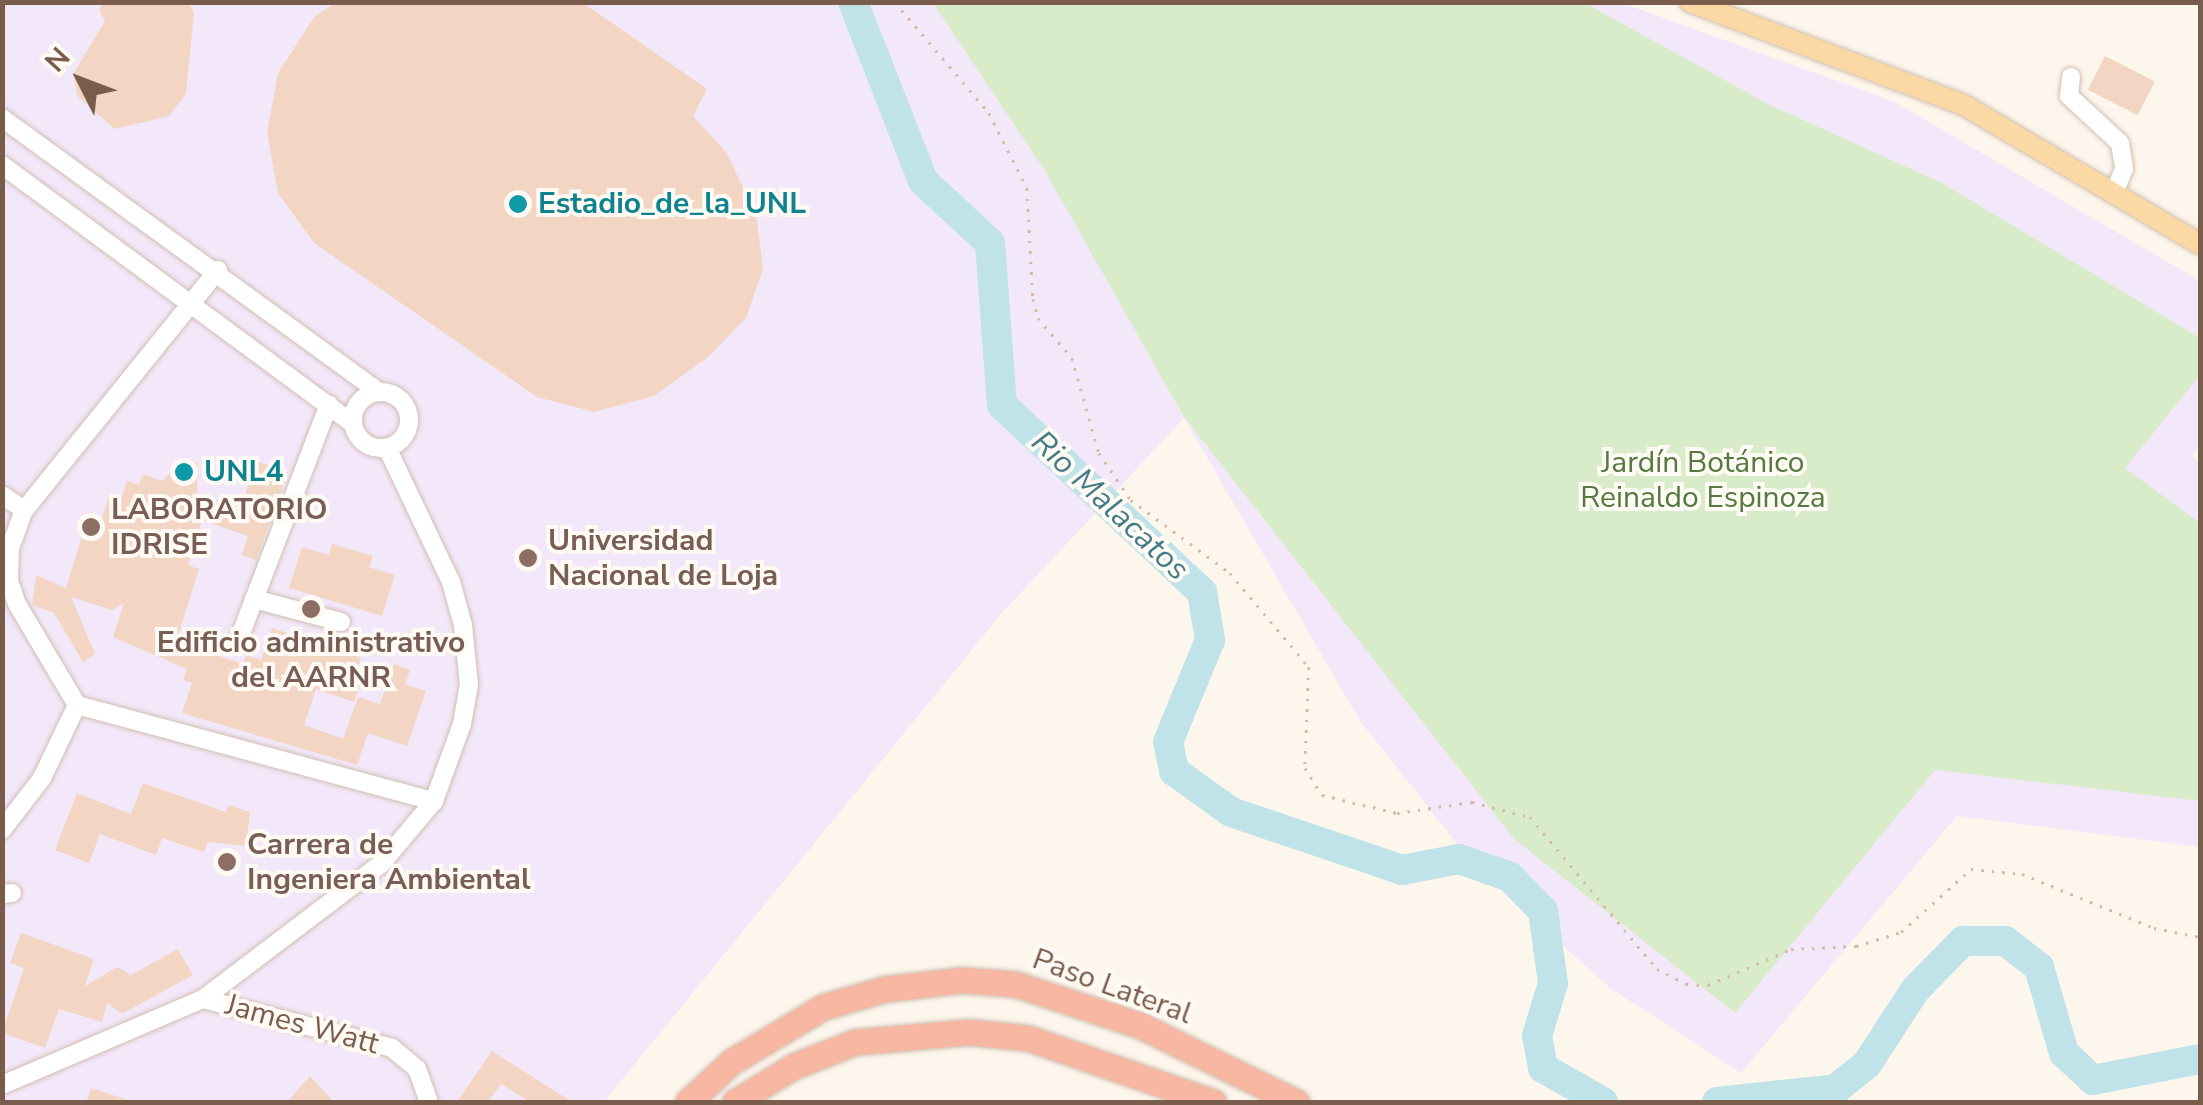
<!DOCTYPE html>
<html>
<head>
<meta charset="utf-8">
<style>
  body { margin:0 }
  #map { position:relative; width:2203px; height:1105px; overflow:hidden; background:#fdf6ec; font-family:"Nunito Sans",sans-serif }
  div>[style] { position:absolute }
  .education>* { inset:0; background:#f3e8fa }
  .green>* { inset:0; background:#d8ecc9 }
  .river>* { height:30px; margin:-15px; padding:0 15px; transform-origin:15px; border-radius:15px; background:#bfe3e8 }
  .building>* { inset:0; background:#f3d5c3; transform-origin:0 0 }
  .path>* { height:2.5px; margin-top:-1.25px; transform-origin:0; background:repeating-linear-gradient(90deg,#d9b8a5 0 2.5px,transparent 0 10.5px) }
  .roads { filter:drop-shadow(0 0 2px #d1beb0) drop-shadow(0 0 2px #d1beb0) }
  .minor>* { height:18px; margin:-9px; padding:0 9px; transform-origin:9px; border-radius:9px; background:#fff }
  .minor>.ring { margin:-9px; padding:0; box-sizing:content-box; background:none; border:18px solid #fff; border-radius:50% }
  .major>* { height:20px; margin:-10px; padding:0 10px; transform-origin:10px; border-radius:10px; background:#fbd9a5 }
  .highway>* { height:25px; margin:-12.5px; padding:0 12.5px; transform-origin:12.5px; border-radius:12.5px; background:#f7b7a3 }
  .dots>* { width:28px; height:28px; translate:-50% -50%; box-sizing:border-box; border:5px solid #fffaf3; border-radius:50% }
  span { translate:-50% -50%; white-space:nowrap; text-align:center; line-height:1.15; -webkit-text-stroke:8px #fffaf3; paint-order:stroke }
  .culture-label { font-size:30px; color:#0d838f; font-weight:700 }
  .left { translate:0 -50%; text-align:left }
  .park-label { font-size:30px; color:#537a41 }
  .education-label { font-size:30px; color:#785e54; font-weight:700 }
  .street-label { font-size:30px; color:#7a5c4d }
  .water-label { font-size:32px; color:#437c86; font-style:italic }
  .frame { position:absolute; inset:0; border:5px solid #7a5c4d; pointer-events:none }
  .north { position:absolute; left:30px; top:30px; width:100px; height:100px; -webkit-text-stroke:8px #fffaf3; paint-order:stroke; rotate:312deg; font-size:28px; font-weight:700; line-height:40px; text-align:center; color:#7a5c4d }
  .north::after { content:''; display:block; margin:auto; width:35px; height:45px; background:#7a5c4d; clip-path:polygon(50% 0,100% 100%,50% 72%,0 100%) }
</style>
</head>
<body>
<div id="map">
  <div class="education">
    <div style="clip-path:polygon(2px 3px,1622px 3px,1895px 102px,2200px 281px,2200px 446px,2192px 456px,2200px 463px,2200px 847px,1957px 816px,1741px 1073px,1610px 988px,1474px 865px,1360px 721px,1184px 418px,1001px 614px,604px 1102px,3px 1102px)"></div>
  </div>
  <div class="green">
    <div style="clip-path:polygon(933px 3px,1585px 3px,1768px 104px,1942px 183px,2200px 338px,2200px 375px,2125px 468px,2200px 523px,2200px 801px,1935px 770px,1735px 1013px,1514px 839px,1184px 417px,1045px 171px)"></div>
  </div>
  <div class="river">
    <div style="left:853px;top:2px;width:192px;rotate:68.6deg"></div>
    <div style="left:923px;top:181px;width:91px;rotate:42.8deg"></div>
    <div style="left:990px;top:243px;width:162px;rotate:85.8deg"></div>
    <div style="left:1002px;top:405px;width:274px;rotate:43.1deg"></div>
    <div style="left:1202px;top:592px;width:49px;rotate:80.5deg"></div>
    <div style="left:1210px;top:640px;width:110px;rotate:112.4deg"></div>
    <div style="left:1168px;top:742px;width:30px;rotate:78deg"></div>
    <div style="left:1174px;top:771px;width:70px;rotate:35.7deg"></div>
    <div style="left:1231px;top:812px;width:181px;rotate:18.7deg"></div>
    <div style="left:1402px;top:870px;width:58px;rotate:-10.9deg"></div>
    <div style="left:1459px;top:859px;width:54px;rotate:19.4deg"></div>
    <div style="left:1510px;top:877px;width:47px;rotate:45.9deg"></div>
    <div style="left:1543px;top:911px;width:73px;rotate:82.1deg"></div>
    <div style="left:1553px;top:983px;width:55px;rotate:106.8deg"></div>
    <div style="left:1537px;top:1036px;width:33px;rotate:79deg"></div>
    <div style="left:1543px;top:1068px;width:69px;rotate:29.5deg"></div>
    <div style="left:1717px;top:1102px;width:120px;rotate:-6.2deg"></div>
    <div style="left:1836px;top:1089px;width:40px;rotate:-39deg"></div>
    <div style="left:1867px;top:1064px;width:88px;rotate:-57deg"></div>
    <div style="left:1915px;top:990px;width:69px;rotate:-45.6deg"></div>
    <div style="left:1963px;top:941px;width:42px"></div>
    <div style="left:2005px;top:941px;width:43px;rotate:37.4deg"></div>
    <div style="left:2039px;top:967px;width:90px;rotate:73.8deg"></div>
    <div style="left:2064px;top:1053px;width:40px;rotate:43deg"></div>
    <div style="left:2093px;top:1080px;width:109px;rotate:-11.1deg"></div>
  </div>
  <div class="building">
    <div style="clip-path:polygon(104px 2px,188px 2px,194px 13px,186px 94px,169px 116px,115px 129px,78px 97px,73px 74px,105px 21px,99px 10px)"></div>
    <div style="clip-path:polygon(337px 2px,582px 2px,707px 89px,693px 116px,726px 152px,756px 214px,763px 269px,746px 318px,708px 357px,654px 396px,594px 412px,537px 397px,314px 243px,278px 193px,267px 133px,278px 73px,315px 16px)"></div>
    <div style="left:2105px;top:56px;width:56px;height:38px;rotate:27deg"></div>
    <div style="clip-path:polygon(182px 458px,198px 463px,197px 493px,241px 508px,256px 461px,288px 472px,256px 560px,242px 555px,248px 536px,202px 520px,188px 565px,199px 569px,176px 642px,243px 664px,246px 655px,261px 660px,272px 628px,329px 647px,334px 633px,360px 638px,353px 655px,361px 658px,357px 670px,364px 673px,354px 702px,316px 689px,304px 725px,343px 739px,358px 697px,380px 704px,394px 664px,410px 670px,405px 684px,426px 691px,407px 746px,368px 733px,357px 765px,182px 713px,192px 683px,183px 680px,187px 669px,113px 637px,124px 603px,112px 610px,71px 597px,95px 654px,83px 662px,54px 613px,32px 605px,36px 575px,66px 588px,84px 530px,97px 534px,109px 496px,121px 499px,127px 481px,139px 485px,143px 474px,163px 481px)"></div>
    <div style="clip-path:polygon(332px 544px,373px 556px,369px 567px,395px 575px,382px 616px,289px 588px,302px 547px,329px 555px)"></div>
    <div style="clip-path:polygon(143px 783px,226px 812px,228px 805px,250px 812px,246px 846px,208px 842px,204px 852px,162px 838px,156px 855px,100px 834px,89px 863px,55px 850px,77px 793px,131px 814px)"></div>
    <div style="clip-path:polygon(21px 933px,94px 959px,85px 986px,117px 967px,131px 975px,178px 949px,193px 975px,122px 1014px,107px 1003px,102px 1022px,59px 1009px,45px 1048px,2px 1033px,24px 968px,10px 963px)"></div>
    <div style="clip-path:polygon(492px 1051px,525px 1072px,572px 1102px,530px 1102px,501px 1084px,488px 1102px,457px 1102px)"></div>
    <div style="clip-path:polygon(310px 1076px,334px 1102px,287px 1102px)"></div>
    <div style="clip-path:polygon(91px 1088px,128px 1100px,128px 1102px,86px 1102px)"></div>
  </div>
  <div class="path">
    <div style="left:895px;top:2px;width:145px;rotate:49.7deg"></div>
    <div style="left:989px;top:113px;width:84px;rotate:63.1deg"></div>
    <div style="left:1027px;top:188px;width:111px;rotate:86.9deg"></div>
    <div style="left:1033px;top:299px;width:20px;rotate:75deg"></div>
    <div style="left:1038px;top:318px;width:52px;rotate:49.6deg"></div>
    <div style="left:1072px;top:358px;width:99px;rotate:74.1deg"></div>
    <div style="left:1099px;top:453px;width:57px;rotate:55.8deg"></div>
    <div style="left:1131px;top:500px;width:123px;rotate:36.4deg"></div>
    <div style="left:1230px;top:573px;width:123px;rotate:50deg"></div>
    <div style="left:1309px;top:667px;width:101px;rotate:92.3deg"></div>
    <div style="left:1305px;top:768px;width:32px;rotate:58deg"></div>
    <div style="left:1322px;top:795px;width:77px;rotate:13.5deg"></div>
    <div style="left:1397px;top:813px;width:76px;rotate:-8.3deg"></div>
    <div style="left:1472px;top:802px;width:60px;rotate:14.5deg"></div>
    <div style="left:1530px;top:817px;width:198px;rotate:50.1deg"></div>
    <div style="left:1657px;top:969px;width:33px;rotate:27deg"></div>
    <div style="left:1686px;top:984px;width:22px;rotate:3deg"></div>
    <div style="left:1708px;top:985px;width:90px;rotate:-23.4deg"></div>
    <div style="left:1791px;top:949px;width:65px;rotate:-2.6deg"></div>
    <div style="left:1856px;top:946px;width:47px;rotate:-17.3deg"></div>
    <div style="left:1901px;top:932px;width:94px;rotate:-42deg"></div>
    <div style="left:1971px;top:869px;width:51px;rotate:5.6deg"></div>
    <div style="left:2022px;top:874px;width:143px;rotate:22.2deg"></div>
    <div style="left:2154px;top:928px;width:47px;rotate:11.1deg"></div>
  </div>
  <div class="roads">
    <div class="minor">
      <div style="left:2071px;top:77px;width:19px;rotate:96deg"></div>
      <div style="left:2069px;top:96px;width:69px;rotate:42.7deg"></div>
      <div style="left:2120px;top:143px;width:26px;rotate:81deg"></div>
      <div style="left:2124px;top:169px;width:23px;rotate:113deg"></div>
      <div style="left:2px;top:118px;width:466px;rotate:36deg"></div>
      <div style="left:2px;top:165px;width:436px;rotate:36.4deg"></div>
      <div style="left:218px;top:270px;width:309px;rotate:128.9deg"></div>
      <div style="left:24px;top:510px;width:40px;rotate:110.2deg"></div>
      <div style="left:10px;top:548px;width:33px;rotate:92deg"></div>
      <div style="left:9px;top:581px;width:24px;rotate:71deg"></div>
      <div style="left:17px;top:604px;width:117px;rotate:59.3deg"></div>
      <div style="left:77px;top:705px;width:370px;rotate:15.1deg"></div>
      <div class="ring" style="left:353px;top:392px;width:38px;height:38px"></div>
      <div style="left:2px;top:495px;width:27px;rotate:34deg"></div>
      <div style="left:254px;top:599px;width:90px;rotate:14.8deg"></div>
      <div style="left:240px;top:636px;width:248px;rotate:-69deg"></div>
      <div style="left:2px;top:830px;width:66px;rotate:-52.4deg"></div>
      <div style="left:42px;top:778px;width:81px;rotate:-64.4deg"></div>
      <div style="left:2px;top:894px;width:10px;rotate:-6deg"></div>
      <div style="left:203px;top:999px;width:195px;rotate:14.5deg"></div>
      <div style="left:392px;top:1048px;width:33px;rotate:40deg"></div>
      <div style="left:417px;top:1069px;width:35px;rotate:70deg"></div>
      <div style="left:2px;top:1085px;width:219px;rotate:-23.2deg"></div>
      <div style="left:203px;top:999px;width:223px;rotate:-37.2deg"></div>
      <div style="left:381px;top:864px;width:82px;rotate:-49.9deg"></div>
      <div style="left:434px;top:801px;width:82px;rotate:-70deg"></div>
      <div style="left:462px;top:724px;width:40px;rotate:-80deg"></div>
      <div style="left:469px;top:685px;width:60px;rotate:-95.7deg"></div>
      <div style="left:463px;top:625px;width:45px;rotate:-105.6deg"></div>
      <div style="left:451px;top:582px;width:148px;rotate:-115.5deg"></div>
    </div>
    <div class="major">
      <div style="left:1690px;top:2px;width:290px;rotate:20.6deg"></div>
      <div style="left:1962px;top:104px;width:276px;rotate:30.5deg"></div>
    </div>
    <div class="highway">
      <div style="left:688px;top:1102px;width:59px;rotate:-42.9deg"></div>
      <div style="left:731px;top:1062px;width:107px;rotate:-30.9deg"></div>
      <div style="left:823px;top:1007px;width:65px;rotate:-16.2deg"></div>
      <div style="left:885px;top:989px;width:78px;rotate:-6.7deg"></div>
      <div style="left:962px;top:980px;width:53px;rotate:4.3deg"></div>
      <div style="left:1015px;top:984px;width:133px;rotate:18.4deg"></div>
      <div style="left:1141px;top:1026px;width:173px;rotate:26.1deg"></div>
      <div style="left:735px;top:1102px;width:69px;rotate:-31.4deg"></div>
      <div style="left:794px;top:1066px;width:66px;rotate:-21.5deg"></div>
      <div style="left:855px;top:1042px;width:114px;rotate:-5deg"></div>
      <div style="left:969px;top:1032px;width:59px;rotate:5.8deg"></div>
      <div style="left:1028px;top:1038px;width:196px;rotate:19.1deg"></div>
    </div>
  </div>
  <div class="dots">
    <div style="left:518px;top:204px;background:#0f9aa8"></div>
    <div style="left:184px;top:472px;background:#0f9aa8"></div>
    <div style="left:91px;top:527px;background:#8d6e63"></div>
    <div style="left:528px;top:558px;background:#8d6e63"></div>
    <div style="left:311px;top:609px;background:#8d6e63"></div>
    <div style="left:227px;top:862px;background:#8d6e63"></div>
  </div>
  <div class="culture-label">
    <span class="left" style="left:538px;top:204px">Estadio_de_la_UNL</span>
    <span class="left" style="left:204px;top:472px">UNL4</span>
  </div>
  <div class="park-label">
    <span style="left:1703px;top:480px">Jardín Botánico<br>Reinaldo Espinoza</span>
  </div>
  <div class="education-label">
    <span class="left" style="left:111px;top:527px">LABORATORIO<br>IDRISE</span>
    <span class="left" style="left:548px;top:558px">Universidad<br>Nacional de Loja</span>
    <span style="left:311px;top:660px">Edificio administrativo<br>del AARNR</span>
    <span class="left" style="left:247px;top:862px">Carrera de<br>Ingeniera Ambiental</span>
  </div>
  <div class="street-label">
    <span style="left:1112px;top:987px;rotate:20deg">Paso Lateral</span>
    <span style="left:302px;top:1025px;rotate:15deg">James Watt</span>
  </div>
  <div class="water-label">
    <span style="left:1110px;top:506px;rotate:43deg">Rio Malacatos</span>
  </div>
  <div class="frame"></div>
  <div class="north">N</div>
</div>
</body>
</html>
